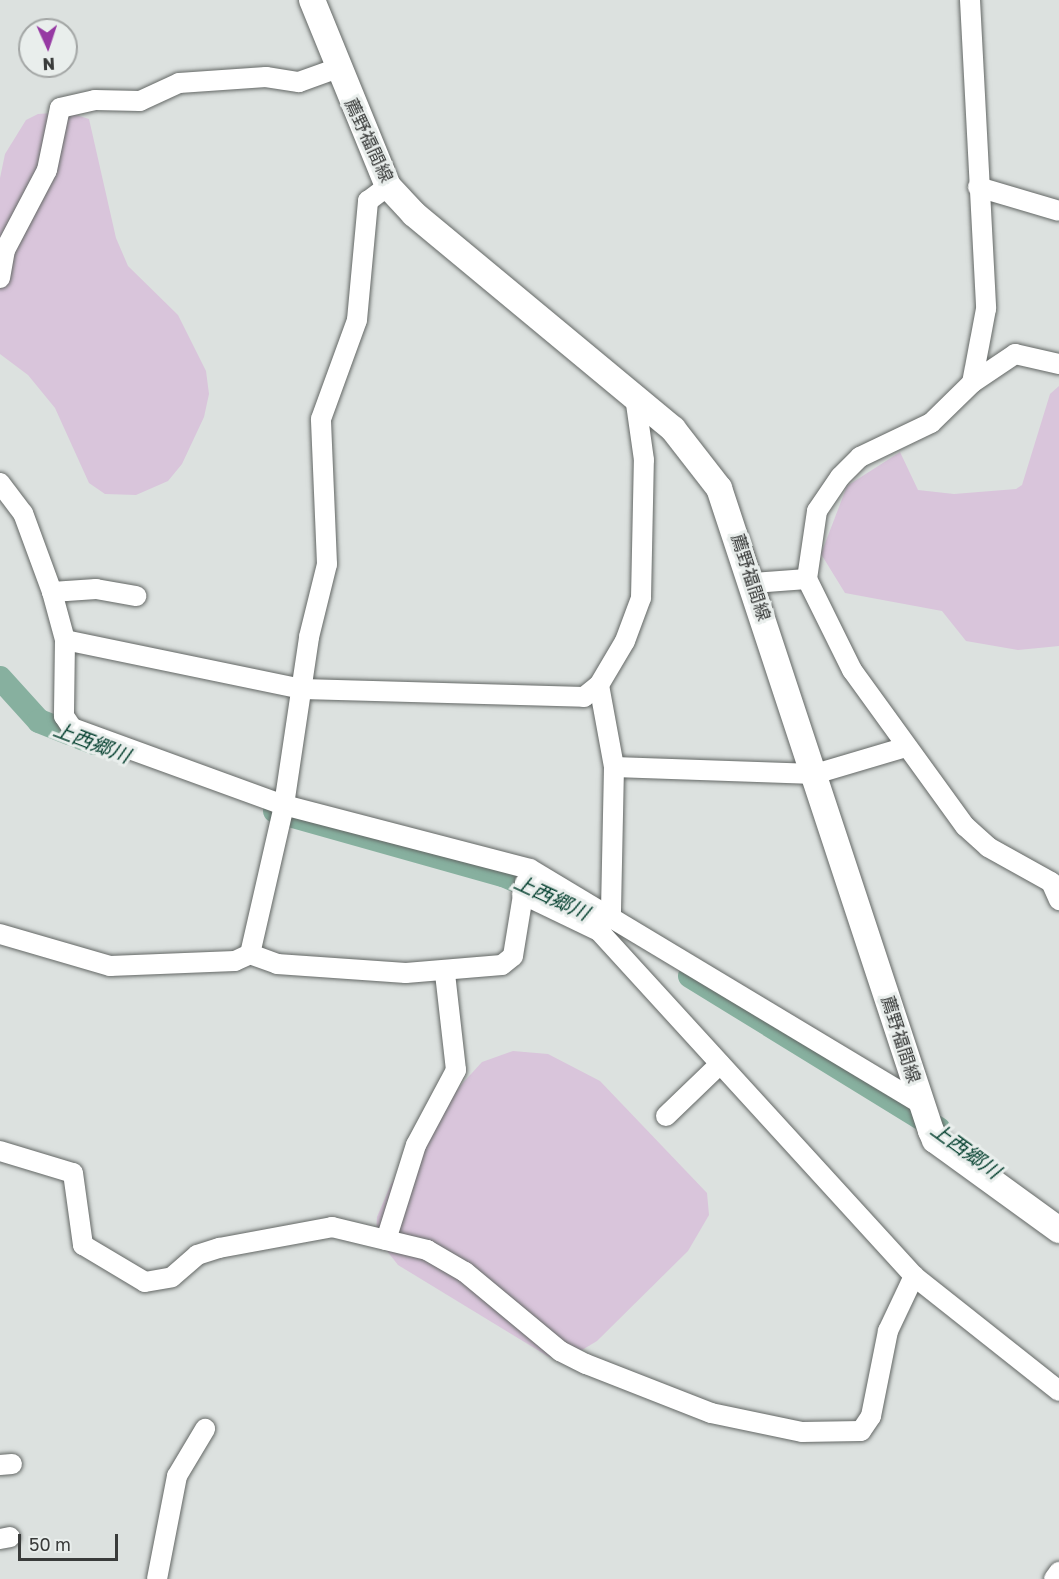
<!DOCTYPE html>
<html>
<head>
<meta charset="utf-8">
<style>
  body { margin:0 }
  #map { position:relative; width:1059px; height:1579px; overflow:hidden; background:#dce1df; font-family:"Golos Text","Noto Sans JP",sans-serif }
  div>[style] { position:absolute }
  .green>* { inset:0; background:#d9c5db }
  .river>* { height:24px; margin:-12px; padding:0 12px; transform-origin:12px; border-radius:12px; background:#87b09f }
  .roads { filter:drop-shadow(0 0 2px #636765) drop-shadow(0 0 2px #636765) }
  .minor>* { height:20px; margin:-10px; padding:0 10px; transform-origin:10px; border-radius:10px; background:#fff }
  .major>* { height:26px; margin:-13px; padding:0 13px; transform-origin:13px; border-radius:13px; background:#fff }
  span { translate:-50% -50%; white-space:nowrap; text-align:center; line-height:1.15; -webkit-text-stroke:6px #e9eeec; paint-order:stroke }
  .street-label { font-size:18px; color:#393b3a }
  .water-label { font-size:20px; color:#074231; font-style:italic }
  .north { position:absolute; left:18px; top:18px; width:60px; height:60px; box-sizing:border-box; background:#e9eeec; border:2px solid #a3a6a5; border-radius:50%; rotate:177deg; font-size:16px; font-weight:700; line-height:24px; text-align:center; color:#393b3a }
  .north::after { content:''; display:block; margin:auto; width:21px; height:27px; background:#9639a3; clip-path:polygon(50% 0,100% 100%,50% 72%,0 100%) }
  .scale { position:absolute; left:18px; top:1534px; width:100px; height:27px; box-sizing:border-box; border:3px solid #393b3a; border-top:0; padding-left:8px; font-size:18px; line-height:21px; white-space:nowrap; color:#393b3a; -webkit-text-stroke:4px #e9eeec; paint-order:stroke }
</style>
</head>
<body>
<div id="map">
  <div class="green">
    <div style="clip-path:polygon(67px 112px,89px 119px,116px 238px,128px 266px,178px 315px,206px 371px,209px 394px,204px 417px,182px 464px,168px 481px,136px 495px,105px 494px,89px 483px,55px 408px,28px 375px,0 354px,0 178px,5px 154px,26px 120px,38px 114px)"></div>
    <div style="clip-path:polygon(1059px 386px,1059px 646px,1018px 650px,966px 641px,942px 611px,845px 593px,821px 554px,847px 486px,900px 452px,918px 490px,954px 494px,1016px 489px,1022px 485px,1050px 394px)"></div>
    <div style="clip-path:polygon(513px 1051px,548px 1054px,600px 1081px,707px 1193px,709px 1215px,688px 1251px,597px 1341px,572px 1356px,549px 1357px,398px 1265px,376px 1237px,377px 1217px,391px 1184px,461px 1085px,482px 1062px)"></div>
  </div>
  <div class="river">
    <div style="left:0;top:678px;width:58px;rotate:47.8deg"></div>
    <div style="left:39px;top:721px;width:59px;rotate:21.8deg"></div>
    <div style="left:275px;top:811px;width:237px;rotate:15.7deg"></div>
    <div style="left:503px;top:875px;width:82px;rotate:22.8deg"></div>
    <div style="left:690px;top:976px;width:292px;rotate:31.6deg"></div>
  </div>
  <div class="roads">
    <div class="minor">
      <div style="left:970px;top:0;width:309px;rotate:87deg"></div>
      <div style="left:986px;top:309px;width:75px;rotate:100.7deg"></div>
      <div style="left:972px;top:383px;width:57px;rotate:135.7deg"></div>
      <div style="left:931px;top:423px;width:79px;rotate:154.4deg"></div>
      <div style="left:860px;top:457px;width:28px;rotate:135deg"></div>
      <div style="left:840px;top:477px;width:41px;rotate:124.1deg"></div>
      <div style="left:817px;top:511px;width:69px;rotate:98.4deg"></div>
      <div style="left:807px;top:579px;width:102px;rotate:63.7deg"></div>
      <div style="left:852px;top:670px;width:193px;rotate:54.1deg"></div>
      <div style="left:965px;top:826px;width:31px;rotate:42deg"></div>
      <div style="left:988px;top:847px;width:72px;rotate:29.1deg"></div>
      <div style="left:1051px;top:882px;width:20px;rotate:66deg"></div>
      <div style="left:978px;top:187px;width:84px;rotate:16.5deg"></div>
      <div style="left:0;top:278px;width:28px;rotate:-80deg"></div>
      <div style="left:5px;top:250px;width:90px;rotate:-62.3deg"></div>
      <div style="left:47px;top:170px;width:63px;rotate:-78.2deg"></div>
      <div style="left:60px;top:108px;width:36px;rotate:-13deg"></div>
      <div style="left:95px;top:100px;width:45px;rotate:1.3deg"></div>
      <div style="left:140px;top:101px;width:43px;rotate:-24.8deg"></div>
      <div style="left:179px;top:83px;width:87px;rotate:-3.9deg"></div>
      <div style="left:266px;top:77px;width:33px;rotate:9deg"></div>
      <div style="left:299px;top:82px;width:41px;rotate:-19.7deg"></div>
      <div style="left:972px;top:383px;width:52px;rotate:-34deg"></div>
      <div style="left:1015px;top:354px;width:45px;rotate:12.8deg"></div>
      <div style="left:0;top:483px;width:38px;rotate:53deg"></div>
      <div style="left:23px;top:513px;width:84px;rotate:69.8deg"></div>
      <div style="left:52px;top:592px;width:50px;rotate:74.8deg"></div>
      <div style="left:65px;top:640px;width:76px;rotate:90.8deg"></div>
      <div style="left:64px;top:716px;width:14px;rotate:56deg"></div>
      <div style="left:72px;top:728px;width:226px;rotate:20deg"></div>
      <div style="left:284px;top:805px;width:254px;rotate:14.6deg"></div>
      <div style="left:530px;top:869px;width:458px;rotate:31deg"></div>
      <div style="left:753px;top:583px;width:54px;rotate:-4.2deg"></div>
      <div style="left:52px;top:592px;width:44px;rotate:-3.9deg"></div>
      <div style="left:96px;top:589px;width:41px;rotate:9.9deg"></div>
      <div style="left:65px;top:640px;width:242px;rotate:11.7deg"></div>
      <div style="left:302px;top:689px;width:282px;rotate:1.6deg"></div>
      <div style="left:584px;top:697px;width:19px;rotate:-39deg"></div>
      <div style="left:599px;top:685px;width:51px;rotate:-59.4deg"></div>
      <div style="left:625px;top:641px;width:46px;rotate:-69.6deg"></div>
      <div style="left:641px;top:598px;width:138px;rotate:-88.8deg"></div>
      <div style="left:644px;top:460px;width:64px;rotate:-98.1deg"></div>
      <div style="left:599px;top:685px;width:83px;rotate:79.6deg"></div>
      <div style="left:614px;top:767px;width:148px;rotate:91.2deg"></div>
      <div style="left:611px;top:915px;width:9px;rotate:131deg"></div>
      <div style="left:614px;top:767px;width:201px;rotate:2deg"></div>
      <div style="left:815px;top:774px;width:95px;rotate:-16.5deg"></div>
      <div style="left:522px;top:894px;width:85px;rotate:25.7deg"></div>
      <div style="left:599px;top:931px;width:467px;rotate:47.6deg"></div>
      <div style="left:914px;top:1276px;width:185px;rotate:38.4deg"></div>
      <div style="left:0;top:934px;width:115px;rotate:16.2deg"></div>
      <div style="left:110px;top:966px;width:125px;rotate:-2.3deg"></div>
      <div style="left:235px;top:961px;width:17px;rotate:-25deg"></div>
      <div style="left:250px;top:954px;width:153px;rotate:-77.1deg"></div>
      <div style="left:284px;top:805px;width:170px;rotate:-81.5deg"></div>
      <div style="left:309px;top:637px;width:75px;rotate:-76.1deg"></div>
      <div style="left:327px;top:564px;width:145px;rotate:-92.4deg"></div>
      <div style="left:321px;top:419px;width:105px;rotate:-70deg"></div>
      <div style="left:357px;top:320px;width:120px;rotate:-84.7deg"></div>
      <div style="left:368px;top:201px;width:25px;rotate:-37deg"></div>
      <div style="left:250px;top:954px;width:29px;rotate:20deg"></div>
      <div style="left:277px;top:964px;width:129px;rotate:4deg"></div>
      <div style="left:406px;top:973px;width:96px;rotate:-4.8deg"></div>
      <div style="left:502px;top:965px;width:14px;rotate:-39deg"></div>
      <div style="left:513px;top:956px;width:74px;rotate:-80.7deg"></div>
      <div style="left:666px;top:1116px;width:75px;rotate:-43.9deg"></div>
      <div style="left:0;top:1151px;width:76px;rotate:16.8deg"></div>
      <div style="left:73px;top:1173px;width:73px;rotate:82.1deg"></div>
      <div style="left:83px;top:1245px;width:72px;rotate:30.8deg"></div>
      <div style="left:145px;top:1282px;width:27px;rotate:-10deg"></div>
      <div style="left:172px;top:1277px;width:33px;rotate:-41deg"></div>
      <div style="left:197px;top:1255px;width:23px;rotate:-18deg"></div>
      <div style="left:219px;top:1248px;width:115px;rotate:-10.5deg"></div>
      <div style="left:332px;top:1227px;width:98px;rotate:13.6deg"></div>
      <div style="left:427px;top:1250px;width:44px;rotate:30.1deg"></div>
      <div style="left:465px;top:1272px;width:124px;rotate:39.7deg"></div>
      <div style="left:560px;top:1351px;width:29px;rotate:27deg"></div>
      <div style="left:586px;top:1364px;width:134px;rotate:21.4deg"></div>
      <div style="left:711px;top:1413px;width:93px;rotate:11.8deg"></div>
      <div style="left:802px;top:1432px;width:59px;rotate:-1deg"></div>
      <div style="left:861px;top:1431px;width:18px;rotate:-56deg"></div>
      <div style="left:871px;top:1416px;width:87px;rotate:-78.7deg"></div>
      <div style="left:888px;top:1331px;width:61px;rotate:-64.7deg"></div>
      <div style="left:386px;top:1240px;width:100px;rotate:-72.5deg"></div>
      <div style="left:416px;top:1145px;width:85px;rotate:-61.9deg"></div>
      <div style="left:456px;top:1070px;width:97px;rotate:-96.5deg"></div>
      <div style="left:0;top:1465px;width:12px;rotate:-5deg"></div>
      <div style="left:0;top:1539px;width:10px;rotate:-11deg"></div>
      <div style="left:157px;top:1579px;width:105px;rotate:-79deg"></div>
      <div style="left:177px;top:1476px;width:55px;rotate:-59.2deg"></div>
      <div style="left:1054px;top:1579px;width:9px;rotate:-54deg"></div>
    </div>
    <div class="major">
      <div style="left:312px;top:0;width:201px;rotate:67.8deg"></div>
      <div style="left:388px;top:186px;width:38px;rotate:47deg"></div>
      <div style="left:414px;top:214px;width:337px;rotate:39.7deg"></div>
      <div style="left:673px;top:429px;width:75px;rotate:52.1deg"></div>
      <div style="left:719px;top:488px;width:677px;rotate:71.75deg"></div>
      <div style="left:931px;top:1131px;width:10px;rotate:66deg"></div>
      <div style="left:935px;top:1140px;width:153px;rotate:36deg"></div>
    </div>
  </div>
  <div class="street-label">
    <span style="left:369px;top:140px;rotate:65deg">薦野福間線</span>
    <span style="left:751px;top:577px;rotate:72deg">薦野福間線</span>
    <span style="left:901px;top:1039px;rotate:72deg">薦野福間線</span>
  </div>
  <div class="water-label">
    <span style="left:92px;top:742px;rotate:21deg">上西郷川</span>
    <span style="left:552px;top:897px;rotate:25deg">上西郷川</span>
    <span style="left:966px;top:1150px;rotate:36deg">上西郷川</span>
  </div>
  <div class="north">N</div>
  <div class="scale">50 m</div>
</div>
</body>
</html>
